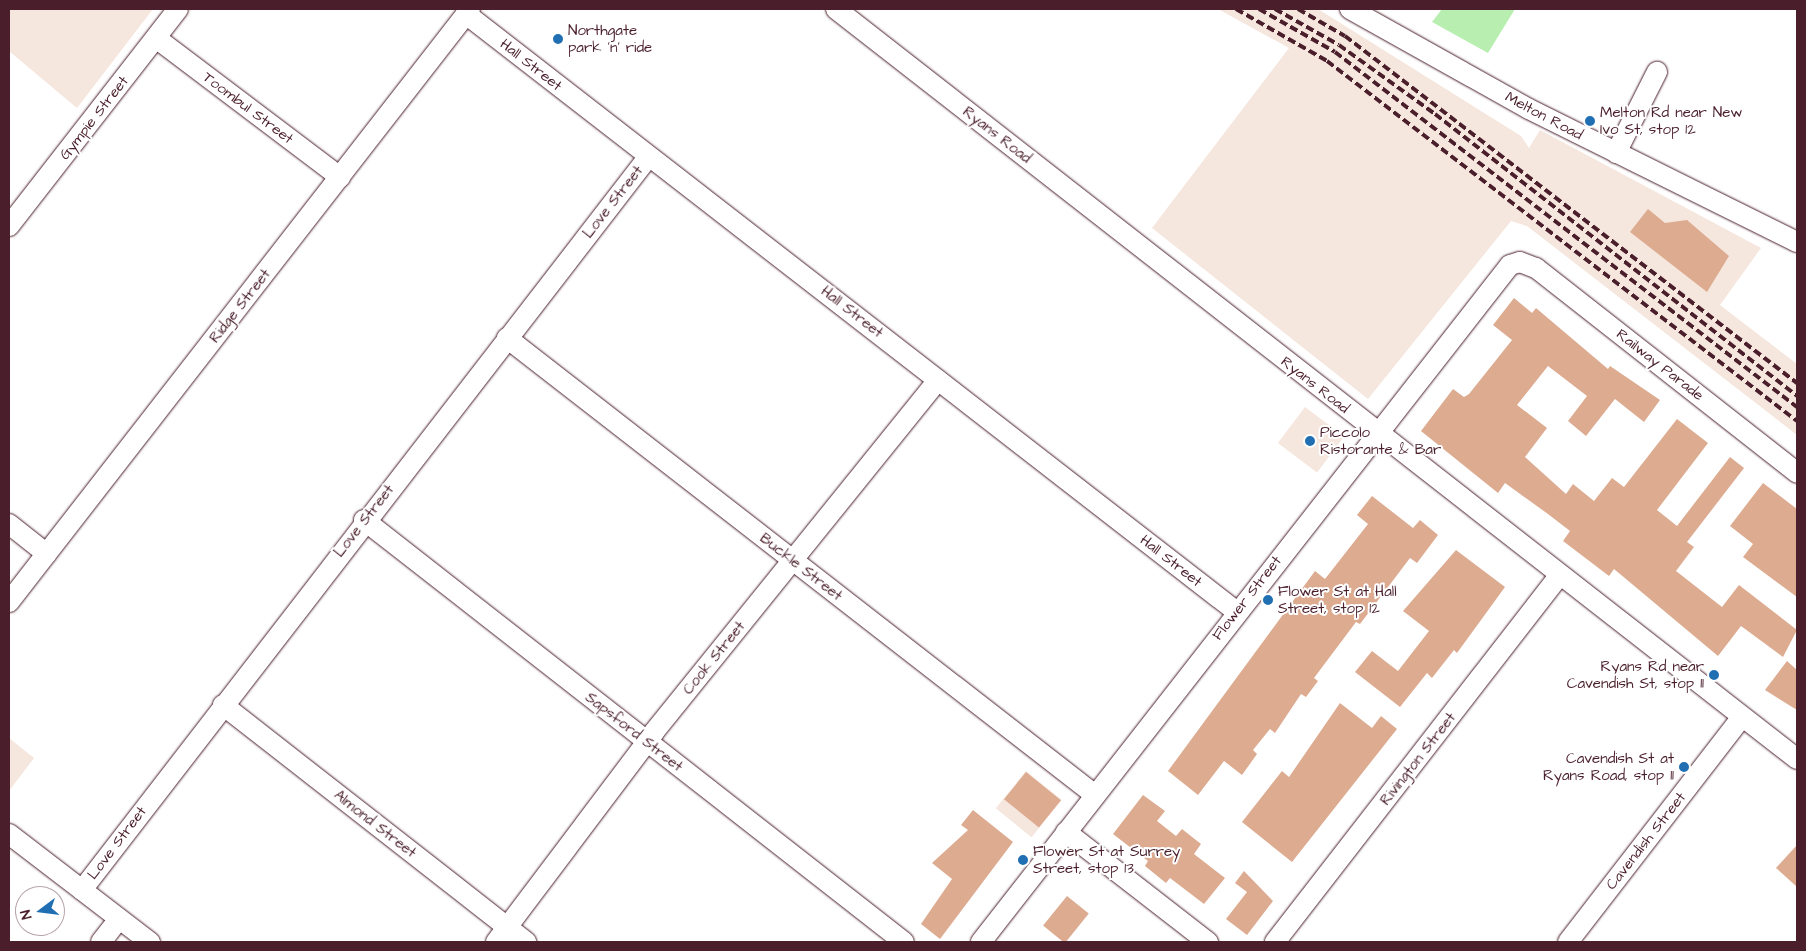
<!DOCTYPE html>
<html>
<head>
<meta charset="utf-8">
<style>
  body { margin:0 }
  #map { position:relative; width:1806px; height:951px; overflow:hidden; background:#fff; font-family:"Architects Daughter",sans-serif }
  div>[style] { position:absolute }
  .built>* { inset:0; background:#f5e6de; transform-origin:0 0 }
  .green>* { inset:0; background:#b8efb1 }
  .building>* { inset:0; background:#ddab90; transform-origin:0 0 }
  .roads { filter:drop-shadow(0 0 1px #4a1f2b) drop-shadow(0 0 1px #4a1f2b) }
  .minor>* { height:20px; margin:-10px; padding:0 10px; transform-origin:10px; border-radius:10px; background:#fff }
  .rail>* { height:4px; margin-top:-2px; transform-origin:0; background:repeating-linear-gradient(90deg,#4a1f2b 0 8px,transparent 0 12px) }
  .dots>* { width:14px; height:14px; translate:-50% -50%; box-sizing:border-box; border:2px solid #fff; border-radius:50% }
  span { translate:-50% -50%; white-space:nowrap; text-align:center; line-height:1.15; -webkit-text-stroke:4px #fff; paint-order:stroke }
  .poi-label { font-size:15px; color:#4a1f2b }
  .left { translate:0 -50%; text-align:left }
  .right { translate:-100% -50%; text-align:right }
  .street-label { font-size:15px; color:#4a1f2b }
  .frame { position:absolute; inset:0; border:10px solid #4a1f2b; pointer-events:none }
  .north { position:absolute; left:15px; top:886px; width:50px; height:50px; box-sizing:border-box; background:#fff; border:1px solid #b7a5aa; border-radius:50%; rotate:255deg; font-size:14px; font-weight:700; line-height:20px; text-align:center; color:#4a1f2b }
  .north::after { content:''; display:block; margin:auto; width:18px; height:22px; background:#1f6fb2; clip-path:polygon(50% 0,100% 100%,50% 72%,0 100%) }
</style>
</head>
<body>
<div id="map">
  <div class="built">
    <div style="clip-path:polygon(9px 9px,153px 9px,77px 108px,9px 51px)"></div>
    <div style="clip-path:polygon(1218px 9px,1318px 9px,1521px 136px,1529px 148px,1540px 130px,1761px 248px,1720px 305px,1797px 364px,1797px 435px,1527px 226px,1511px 221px,1368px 399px,1152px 228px,1289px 48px)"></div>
    <div style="left:1305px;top:407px;width:49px;height:45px;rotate:37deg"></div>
    <div style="clip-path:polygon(9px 738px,34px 758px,9px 791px)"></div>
    <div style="left:1026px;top:771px;width:46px;height:48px;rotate:39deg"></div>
  </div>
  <div class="green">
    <div style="clip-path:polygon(1442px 9px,1515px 9px,1488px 53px,1432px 22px)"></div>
  </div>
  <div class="building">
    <div style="clip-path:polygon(1648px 209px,1665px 223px,1687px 220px,1729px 256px,1707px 292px,1630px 232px)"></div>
    <div style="clip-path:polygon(1514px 298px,1532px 313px,1536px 308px,1608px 369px,1610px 366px,1660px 400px,1644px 422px,1615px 399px,1586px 436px,1568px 421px,1587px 396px,1548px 366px,1517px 405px,1547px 428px,1525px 457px,1566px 494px,1573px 484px,1594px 501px,1612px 478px,1624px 487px,1677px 419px,1708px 443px,1657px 510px,1677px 526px,1730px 457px,1744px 468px,1687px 542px,1694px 547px,1676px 571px,1722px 607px,1739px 585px,1797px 630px,1783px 657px,1741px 626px,1718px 656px,1614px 569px,1609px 576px,1563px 541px,1570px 531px,1548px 514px,1505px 483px,1498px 493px,1421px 431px,1453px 389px,1464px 397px,1469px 394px,1512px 340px,1493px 325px)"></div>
    <div style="clip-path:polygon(1763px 483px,1797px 509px,1797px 597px,1743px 557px,1753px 544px,1730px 526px)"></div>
    <div style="clip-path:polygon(1372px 496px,1413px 528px,1420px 520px,1438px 535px,1417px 563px,1410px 558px,1360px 624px,1356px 622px,1314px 678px,1318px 681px,1306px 697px,1301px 694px,1275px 733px,1270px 729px,1253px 750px,1257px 754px,1242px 775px,1224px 761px,1198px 795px,1168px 771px,1315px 571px,1325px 579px,1368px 524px,1357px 515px)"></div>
    <div style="clip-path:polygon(1456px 550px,1505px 587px,1457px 653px,1454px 650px,1432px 678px,1427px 673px,1400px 707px,1355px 672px,1372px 651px,1398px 671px,1429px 631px,1403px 611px)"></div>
    <div style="clip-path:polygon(1787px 661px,1797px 670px,1797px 710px,1765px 690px)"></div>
    <div style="clip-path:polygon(1340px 703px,1372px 728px,1381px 716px,1397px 729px,1292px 862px,1242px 822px,1282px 771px,1289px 777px)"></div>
    <div style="left:1026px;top:772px;width:45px;height:35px;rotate:39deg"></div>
    <div style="clip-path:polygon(1143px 795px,1165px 811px,1157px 821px,1176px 836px,1182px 829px,1201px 844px,1194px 854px,1225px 878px,1204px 904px,1170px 878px,1166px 883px,1145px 866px,1148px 861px,1113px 834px)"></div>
    <div style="clip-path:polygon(973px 810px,1013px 842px,940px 939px,921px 924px,952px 879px,932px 863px,968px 830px,961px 825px)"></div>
    <div style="clip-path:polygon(1797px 845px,1797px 887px,1776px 868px)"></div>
    <div style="clip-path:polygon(1244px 871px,1273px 901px,1247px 935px,1226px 919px,1247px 892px,1235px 883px)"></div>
    <div style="left:1067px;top:896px;width:28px;height:38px;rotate:39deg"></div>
  </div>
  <div class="roads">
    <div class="minor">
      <div style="left:836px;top:9px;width:1219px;rotate:37.97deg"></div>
      <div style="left:1350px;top:9px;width:205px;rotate:29.2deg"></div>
      <div style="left:1529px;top:109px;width:299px;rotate:26.4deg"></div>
      <div style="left:466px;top:14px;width:976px;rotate:37.8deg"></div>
      <div style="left:156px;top:38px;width:231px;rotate:37.1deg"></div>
      <div style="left:1616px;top:153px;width:91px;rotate:-63.2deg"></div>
      <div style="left:9px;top:226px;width:275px;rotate:-52.1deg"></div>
      <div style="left:507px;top:338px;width:745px;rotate:37.85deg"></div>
      <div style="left:364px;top:520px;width:685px;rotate:38.01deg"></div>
      <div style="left:9px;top:524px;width:48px;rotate:38.3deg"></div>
      <div style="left:9px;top:602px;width:751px;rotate:-52.14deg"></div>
      <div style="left:223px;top:705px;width:385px;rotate:38deg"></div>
      <div style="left:1066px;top:832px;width:180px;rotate:37.8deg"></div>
      <div style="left:9px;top:834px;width:178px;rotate:37.5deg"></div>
      <div style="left:82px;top:890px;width:927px;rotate:-52.31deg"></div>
      <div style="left:101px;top:942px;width:29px;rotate:-52deg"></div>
      <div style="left:496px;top:942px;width:263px;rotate:-53deg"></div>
      <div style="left:654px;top:732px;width:452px;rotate:-51.1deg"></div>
      <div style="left:981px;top:942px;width:859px;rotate:-52deg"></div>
      <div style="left:1510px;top:265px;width:10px;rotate:-17deg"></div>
      <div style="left:1520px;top:262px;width:17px;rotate:21deg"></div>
      <div style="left:1536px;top:268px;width:332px;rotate:38.1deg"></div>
      <div style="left:1275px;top:942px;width:465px;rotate:-52.2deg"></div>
      <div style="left:1568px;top:942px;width:284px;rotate:-52.3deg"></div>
    </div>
  </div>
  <div class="rail">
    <div style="left:1236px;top:9px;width:105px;rotate:29.7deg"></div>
    <div style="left:1327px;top:61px;width:592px;rotate:37.45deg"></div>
    <div style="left:1259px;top:9px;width:87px;rotate:29.5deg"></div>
    <div style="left:1335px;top:52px;width:583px;rotate:37.54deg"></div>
    <div style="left:1275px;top:9px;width:73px;rotate:29.4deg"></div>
    <div style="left:1339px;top:45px;width:118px;rotate:35.7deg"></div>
    <div style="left:1435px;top:114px;width:459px;rotate:37.9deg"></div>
    <div style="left:1298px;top:9px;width:54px;rotate:29.9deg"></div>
    <div style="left:1345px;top:36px;width:570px;rotate:37.51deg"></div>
  </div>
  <div class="dots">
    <div style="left:558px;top:39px;background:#1f6fb2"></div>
    <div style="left:1590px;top:121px;background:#1f6fb2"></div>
    <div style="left:1310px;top:441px;background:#1f6fb2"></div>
    <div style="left:1268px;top:600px;background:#1f6fb2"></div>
    <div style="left:1714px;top:675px;background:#1f6fb2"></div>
    <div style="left:1684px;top:767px;background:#1f6fb2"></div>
    <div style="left:1023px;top:860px;background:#1f6fb2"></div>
  </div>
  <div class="poi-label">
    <span class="left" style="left:568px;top:39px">Northgate<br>park 'n' ride</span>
    <span class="left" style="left:1600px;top:121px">Melton Rd near New<br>Ivo St, stop 12</span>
    <span class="left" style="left:1320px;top:441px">Piccolo<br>Ristorante &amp; Bar</span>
    <span class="left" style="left:1278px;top:600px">Flower St at Hall<br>Street, stop 12</span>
    <span class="right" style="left:1704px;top:675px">Ryans Rd near<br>Cavendish St, stop 11</span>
    <span class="right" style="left:1674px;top:767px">Cavendish St at<br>Ryans Road, stop 11</span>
    <span class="left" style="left:1033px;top:860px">Flower St at Surrey<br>Street, stop 13</span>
  </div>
  <div class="street-label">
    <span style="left:531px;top:65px;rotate:38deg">Hall Street</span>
    <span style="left:248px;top:108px;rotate:37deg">Toombul Street</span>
    <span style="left:1544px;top:116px;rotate:28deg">Melton Road</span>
    <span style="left:94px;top:118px;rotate:-52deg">Gympie Street</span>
    <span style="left:997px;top:135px;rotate:38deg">Ryans Road</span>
    <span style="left:613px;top:202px;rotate:-52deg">Love Street</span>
    <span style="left:240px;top:306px;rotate:-52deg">Ridge Street</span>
    <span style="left:852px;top:312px;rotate:38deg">Hall Street</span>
    <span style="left:1660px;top:365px;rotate:38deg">Railway Parade</span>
    <span style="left:1315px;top:385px;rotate:38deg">Ryans Road</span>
    <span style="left:364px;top:521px;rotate:-52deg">Love Street</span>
    <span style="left:1171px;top:561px;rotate:38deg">Hall Street</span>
    <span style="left:801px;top:567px;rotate:38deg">Buckle Street</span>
    <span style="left:1247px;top:598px;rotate:-52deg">Flower Street</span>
    <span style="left:714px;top:658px;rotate:-51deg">Cook Street</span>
    <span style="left:634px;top:732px;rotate:38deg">Sapsford Street</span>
    <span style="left:1418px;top:759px;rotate:-52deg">Rivington Street</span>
    <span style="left:375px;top:824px;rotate:38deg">Almond Street</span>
    <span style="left:1646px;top:841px;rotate:-52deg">Cavendish Street</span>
    <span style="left:117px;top:843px;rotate:-53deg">Love Street</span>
  </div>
  <div class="frame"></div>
  <div class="north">N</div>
</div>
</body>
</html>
